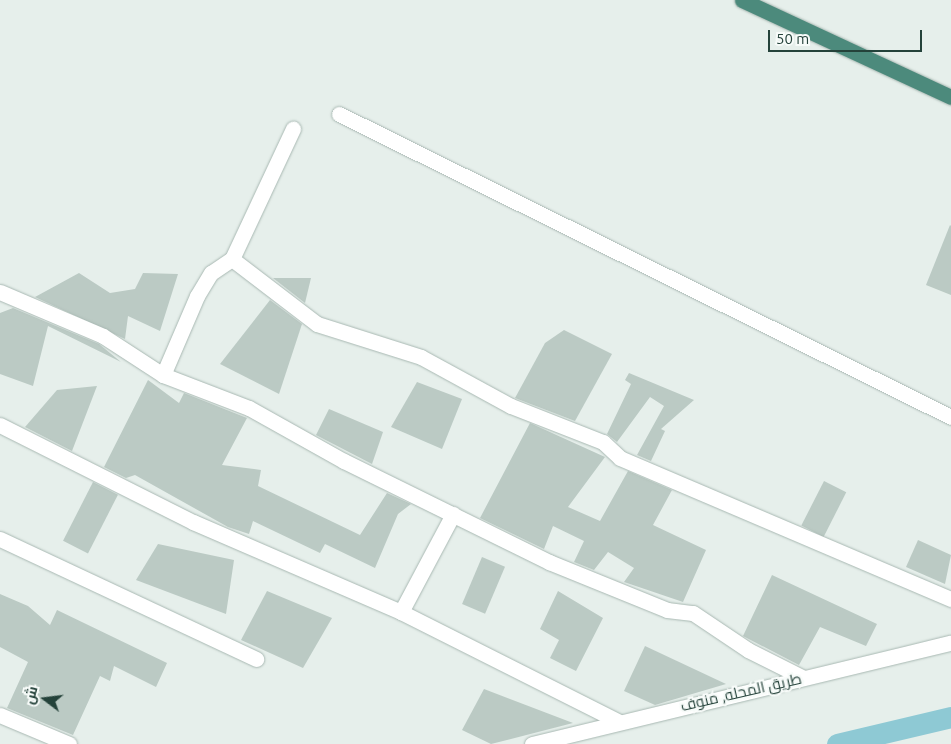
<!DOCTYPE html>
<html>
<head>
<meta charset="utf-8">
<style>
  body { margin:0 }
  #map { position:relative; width:951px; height:744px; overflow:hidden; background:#e6efeb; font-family:Ubuntu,Cairo,sans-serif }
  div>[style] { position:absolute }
  .canal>* { height:21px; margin:-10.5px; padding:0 10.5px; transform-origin:10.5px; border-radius:10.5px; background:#8ec9d4 }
  .building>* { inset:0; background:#bbcac4; transform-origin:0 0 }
  .roads { filter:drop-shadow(0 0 1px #a8b8b2) drop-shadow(0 0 1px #a8b8b2) }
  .minor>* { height:15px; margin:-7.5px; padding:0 7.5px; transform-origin:7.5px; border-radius:7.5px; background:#fff }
  .secondary>* { height:15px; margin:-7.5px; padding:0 7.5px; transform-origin:7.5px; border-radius:7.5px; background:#fff }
  .trunk>* { height:15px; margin:-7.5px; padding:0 7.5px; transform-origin:7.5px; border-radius:7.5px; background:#4c8a7c }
  span { translate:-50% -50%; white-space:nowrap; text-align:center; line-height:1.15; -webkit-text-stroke:4.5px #f7fbf9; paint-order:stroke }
  .street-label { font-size:15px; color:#24423a }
  .north { position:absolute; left:20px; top:674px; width:50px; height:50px; -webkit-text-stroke:4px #f7fbf9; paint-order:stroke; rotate:285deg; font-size:14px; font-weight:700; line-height:20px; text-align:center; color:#24423a }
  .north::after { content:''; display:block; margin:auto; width:18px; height:22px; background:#24423a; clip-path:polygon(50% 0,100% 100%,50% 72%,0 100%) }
  .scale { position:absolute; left:768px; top:30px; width:154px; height:22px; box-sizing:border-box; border:2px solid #24423a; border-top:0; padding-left:6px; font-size:15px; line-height:18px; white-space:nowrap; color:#24423a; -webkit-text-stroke:4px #f7fbf9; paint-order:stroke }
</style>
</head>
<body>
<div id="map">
  <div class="canal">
    <div style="left:837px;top:744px;width:117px;rotate:-13.3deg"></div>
  </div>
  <div class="building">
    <div style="clip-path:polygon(950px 225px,951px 226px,951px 295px,926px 285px)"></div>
    <div style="clip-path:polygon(79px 273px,110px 293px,135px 289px,143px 273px,178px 274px,160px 331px,128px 316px,125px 339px,35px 297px)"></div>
    <div style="clip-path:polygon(273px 278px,311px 278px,305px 303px)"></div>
    <div style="clip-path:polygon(270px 300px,302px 324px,279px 394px,220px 364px)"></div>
    <div style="clip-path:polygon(13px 308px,99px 344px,121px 362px,48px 326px,33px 386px,0 374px,0 313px)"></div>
    <div style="clip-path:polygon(564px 330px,612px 354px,575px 421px,515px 398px,545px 343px)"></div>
    <div style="clip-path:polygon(629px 373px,694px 400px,661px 429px,665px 431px,651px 461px,637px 455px,664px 406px,650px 397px,617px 442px,607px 434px,631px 384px,625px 380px)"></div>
    <div style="clip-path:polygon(148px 380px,179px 403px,184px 393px,247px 418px,222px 465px,261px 470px,258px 486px,360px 535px,387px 493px,411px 504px,398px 514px,375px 568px,325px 544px,320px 553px,253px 521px,249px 534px,228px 527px,135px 475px,126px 478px,104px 467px)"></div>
    <div style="clip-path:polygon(417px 382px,462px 399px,442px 449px,391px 427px)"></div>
    <div style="clip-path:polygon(97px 386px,72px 451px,25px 427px,57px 390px)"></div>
    <div style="clip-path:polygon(329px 409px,383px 432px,372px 464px,316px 435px)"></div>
    <div style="clip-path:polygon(530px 423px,605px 457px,568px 507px,600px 521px,628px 471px,672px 490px,653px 525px,706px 550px,683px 602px,624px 582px,634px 568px,608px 552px,594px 570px,574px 562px,584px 541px,553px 526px,544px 549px,480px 518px)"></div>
    <div style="left:824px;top:481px;width:25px;height:50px;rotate:27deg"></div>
    <div style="left:93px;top:482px;width:28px;height:66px;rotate:27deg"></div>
    <div style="clip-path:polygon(918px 540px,951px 555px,945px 584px,906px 567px)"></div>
    <div style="clip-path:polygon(158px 544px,234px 560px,226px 614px,136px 580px)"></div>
    <div style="left:482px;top:557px;width:25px;height:51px;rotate:23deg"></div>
    <div style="clip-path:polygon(772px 575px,877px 624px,866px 646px,820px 627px,799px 665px,743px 636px)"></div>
    <div style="clip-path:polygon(267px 591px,332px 618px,303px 668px,241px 640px)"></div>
    <div style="clip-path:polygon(558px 591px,603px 618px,576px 671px,550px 658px,559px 640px,540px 629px)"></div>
    <div style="clip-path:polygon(0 594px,28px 606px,50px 625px,57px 610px,167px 663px,156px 687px,114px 666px,110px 681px,100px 676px,73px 735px,7px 708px,28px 662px,0 647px)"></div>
    <div style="clip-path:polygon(645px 646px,726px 684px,655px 705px,624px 691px)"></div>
    <div style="clip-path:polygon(484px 689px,573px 723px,491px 744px,462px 730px)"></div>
  </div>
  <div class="roads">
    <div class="minor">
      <div style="left:339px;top:114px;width:683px;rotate:26.34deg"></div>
      <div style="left:232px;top:259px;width:107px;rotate:37.4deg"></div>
      <div style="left:317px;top:324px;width:109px;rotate:17.6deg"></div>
      <div style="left:421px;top:357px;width:102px;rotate:28.6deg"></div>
      <div style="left:511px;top:406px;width:99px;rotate:21.4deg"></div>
      <div style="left:603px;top:442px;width:23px;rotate:43deg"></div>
      <div style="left:620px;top:458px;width:360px;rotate:23.1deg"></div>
      <div style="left:0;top:292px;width:112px;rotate:23.1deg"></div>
      <div style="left:103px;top:336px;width:72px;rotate:33deg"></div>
      <div style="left:163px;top:375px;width:92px;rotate:21deg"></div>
      <div style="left:249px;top:408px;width:109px;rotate:29.2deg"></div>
      <div style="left:344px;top:461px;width:229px;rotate:26.2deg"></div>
      <div style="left:549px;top:562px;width:127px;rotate:22.1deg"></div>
      <div style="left:667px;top:610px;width:26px;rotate:7deg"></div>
      <div style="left:693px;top:613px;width:66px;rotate:33.9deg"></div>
      <div style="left:748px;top:650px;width:60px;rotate:26.6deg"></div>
      <div style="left:163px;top:375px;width:86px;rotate:-66.7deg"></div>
      <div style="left:197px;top:296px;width:27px;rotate:-59deg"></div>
      <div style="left:211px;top:273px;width:25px;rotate:-34deg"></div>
      <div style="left:232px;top:259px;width:144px;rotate:-64.9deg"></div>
      <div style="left:0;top:425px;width:216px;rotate:26.7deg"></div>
      <div style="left:193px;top:522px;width:227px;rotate:23.4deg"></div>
      <div style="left:401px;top:612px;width:245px;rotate:26.7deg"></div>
      <div style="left:0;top:539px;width:283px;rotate:25.1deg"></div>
      <div style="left:401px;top:612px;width:111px;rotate:-62deg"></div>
      <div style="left:0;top:715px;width:75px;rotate:22.8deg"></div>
    </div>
    <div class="secondary">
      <div style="left:532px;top:744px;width:431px;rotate:-13.6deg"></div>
    </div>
    <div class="trunk">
      <div style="left:742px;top:0;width:230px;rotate:24.9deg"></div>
    </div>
  </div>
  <div class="street-label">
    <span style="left:741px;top:692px;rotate:-13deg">طريق المحله, منوف</span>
  </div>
  <div class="north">ش</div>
  <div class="scale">50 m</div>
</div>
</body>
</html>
